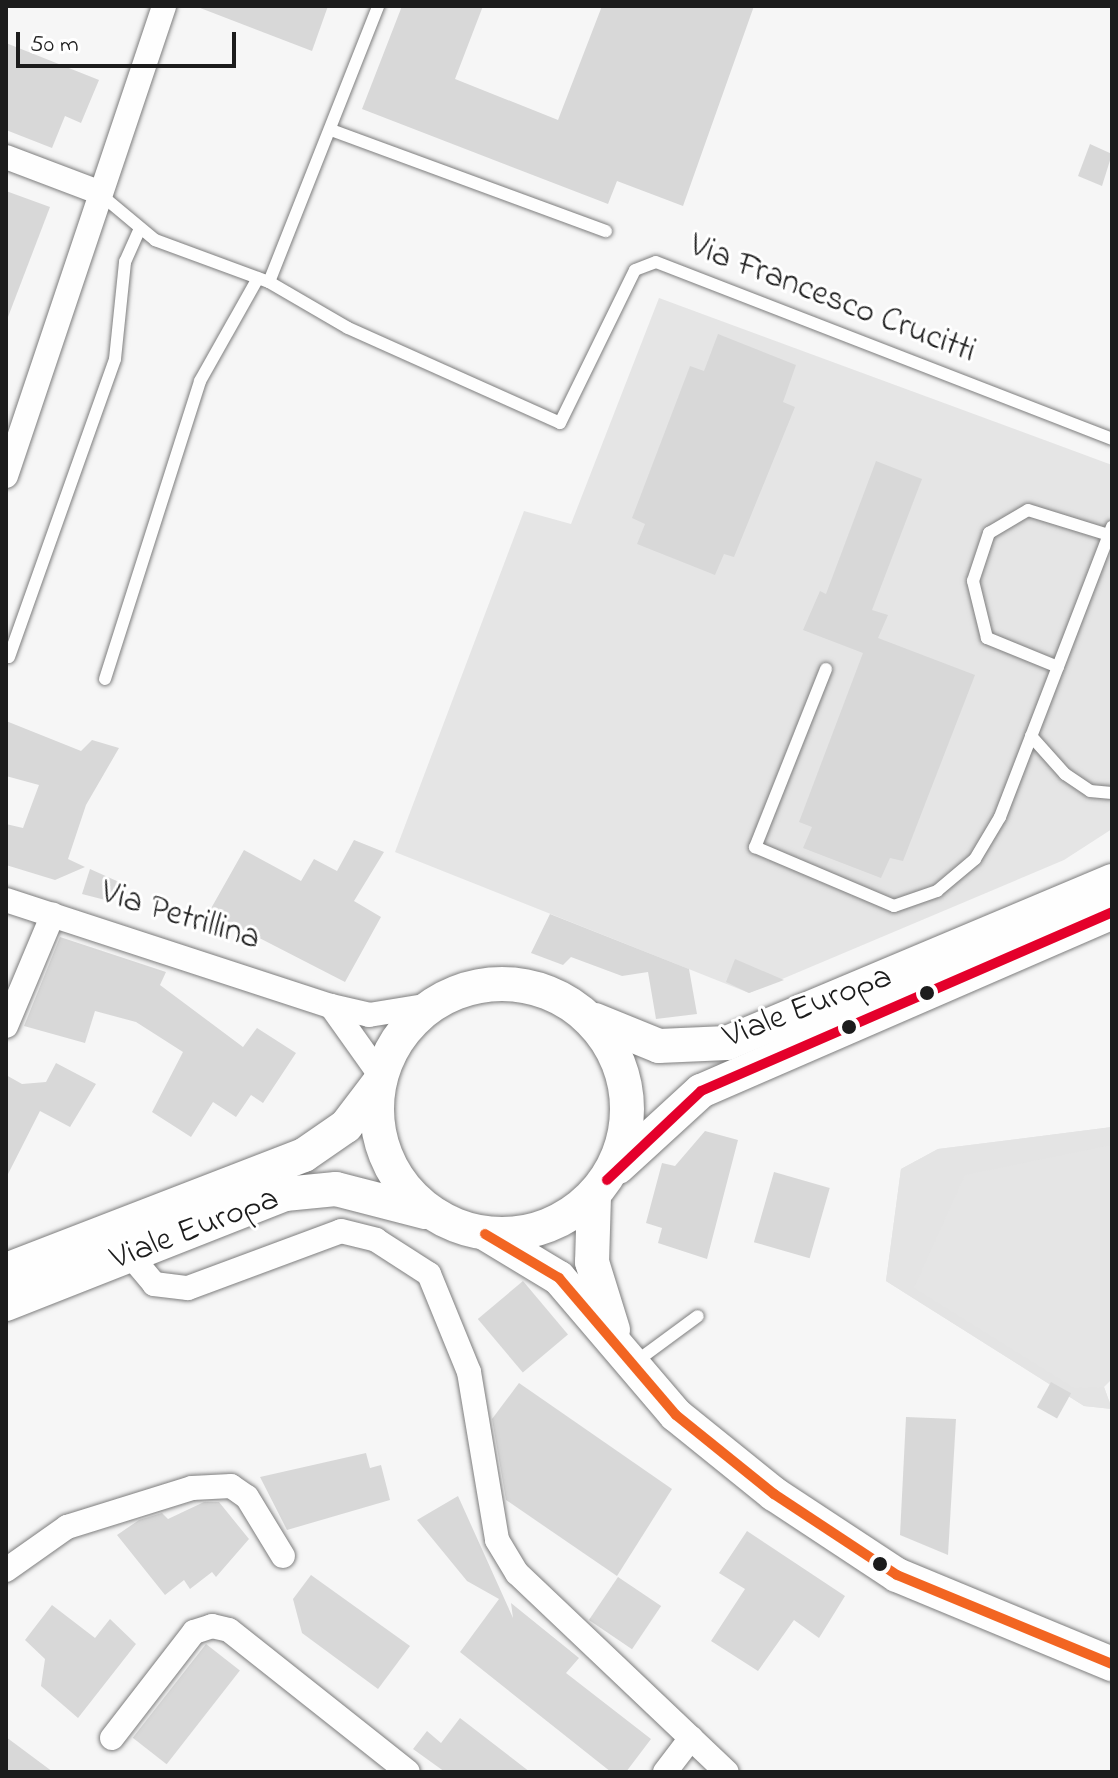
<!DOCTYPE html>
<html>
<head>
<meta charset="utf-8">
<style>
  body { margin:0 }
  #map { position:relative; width:1118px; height:1778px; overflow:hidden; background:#f6f6f6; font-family:"Indie Flower",sans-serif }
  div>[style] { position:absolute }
  .built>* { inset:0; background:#e5e5e5 }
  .green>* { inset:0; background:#e4e4e4 }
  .building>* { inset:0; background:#d8d8d8; transform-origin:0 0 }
  .roads { filter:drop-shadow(0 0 2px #7e7e7e) drop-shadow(0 0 2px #7e7e7e) }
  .service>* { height:12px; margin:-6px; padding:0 6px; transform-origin:6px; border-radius:6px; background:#fefefe }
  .minor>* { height:24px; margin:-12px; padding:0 12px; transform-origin:12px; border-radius:12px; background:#fefefe }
  .secondary>* { height:34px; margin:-17px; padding:0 17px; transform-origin:17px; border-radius:17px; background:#fefefe }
  .secondary>.ring { margin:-17px; padding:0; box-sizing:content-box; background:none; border:34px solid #fefefe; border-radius:50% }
  .bus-1>* { height:10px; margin:-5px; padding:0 5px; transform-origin:5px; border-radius:5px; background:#e4002b }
  .bus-2>* { height:10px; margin:-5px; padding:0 5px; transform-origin:5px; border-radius:5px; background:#f26522 }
  .dots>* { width:22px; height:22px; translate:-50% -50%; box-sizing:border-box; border:4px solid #fff; border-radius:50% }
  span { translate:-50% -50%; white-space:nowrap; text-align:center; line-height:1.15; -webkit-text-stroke:6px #fff; paint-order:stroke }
  .street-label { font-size:34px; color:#1c1c1c }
  .frame { position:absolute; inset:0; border:8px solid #1c1c1c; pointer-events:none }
  .scale { position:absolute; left:16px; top:32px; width:220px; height:36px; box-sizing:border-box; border:4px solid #1c1c1c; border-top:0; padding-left:10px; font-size:24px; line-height:28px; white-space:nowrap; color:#1c1c1c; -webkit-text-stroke:6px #fff; paint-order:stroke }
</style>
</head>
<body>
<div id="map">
  <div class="built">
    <div style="clip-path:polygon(659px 298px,1112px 465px,1112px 829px,1064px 860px,749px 993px,395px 852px,524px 511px,571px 524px)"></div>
    <div style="clip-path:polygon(1112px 1127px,1112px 1379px,1104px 1387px,1112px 1409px,1084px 1406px,886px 1281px,901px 1169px,938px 1149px)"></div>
  </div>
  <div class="green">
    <div style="clip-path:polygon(1112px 1127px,1112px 1145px,965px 1175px,914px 1288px,1074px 1388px,1104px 1387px,1112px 1409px,1084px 1406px,886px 1281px,901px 1169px,938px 1149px)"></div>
  </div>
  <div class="building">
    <div style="clip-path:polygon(195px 6px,328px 6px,312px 51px)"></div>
    <div style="clip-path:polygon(402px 6px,483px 6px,455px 79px,558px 120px,602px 6px,754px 6px,683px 206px,617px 181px,608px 204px,362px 109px)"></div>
    <div style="clip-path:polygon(6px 43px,99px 80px,81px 123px,65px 116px,52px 148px,6px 130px)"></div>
    <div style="clip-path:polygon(1090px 144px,1112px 154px,1102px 186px,1078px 176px)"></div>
    <div style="clip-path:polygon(6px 191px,50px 207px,8px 317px,6px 316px)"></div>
    <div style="clip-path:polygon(718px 334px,796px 365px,783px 402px,795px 407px,734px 557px,724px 554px,715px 575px,637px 544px,645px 524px,632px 518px,690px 366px,704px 371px)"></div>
    <div style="clip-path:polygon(876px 461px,922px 479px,872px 610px,888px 615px,878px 638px,975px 675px,903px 861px,890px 858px,881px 878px,803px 848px,812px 827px,799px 822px,863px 653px,803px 630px,820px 591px,826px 594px)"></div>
    <div style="clip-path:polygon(6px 721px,81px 751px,92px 740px,119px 748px,86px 805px,68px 859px,85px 867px,55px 880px,6px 865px,6px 824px,23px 828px,39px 785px,6px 776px)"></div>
    <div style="clip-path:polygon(354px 840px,384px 852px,354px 901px,381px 917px,345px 982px,209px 912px,244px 850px,301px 881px,314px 859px,337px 871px)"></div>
    <div style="clip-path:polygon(90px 869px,119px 882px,113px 902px,82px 894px)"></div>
    <div style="clip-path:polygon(550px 914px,689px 969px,697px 1014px,656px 1019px,648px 972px,622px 976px,571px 957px,563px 965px,531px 953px)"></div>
    <div style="clip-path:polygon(60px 937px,166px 972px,160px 985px,243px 1047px,257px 1028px,296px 1053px,263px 1103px,251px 1095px,236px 1117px,213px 1102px,191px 1137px,152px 1112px,183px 1052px,136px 1022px,95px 1011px,85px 1043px,24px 1026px)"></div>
    <div style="clip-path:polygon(735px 959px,784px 980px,749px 993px,726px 982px)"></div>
    <div style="clip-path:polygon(56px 1063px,96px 1084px,70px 1127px,40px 1111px,6px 1178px,6px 1075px,22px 1084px,46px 1082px)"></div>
    <div style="clip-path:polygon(705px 1131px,738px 1140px,707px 1259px,658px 1243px,662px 1228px,646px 1223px,662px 1163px,675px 1166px)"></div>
    <div style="left:774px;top:1172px;width:58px;height:73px;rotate:16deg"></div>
    <div style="left:523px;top:1281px;width:70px;height:59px;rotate:50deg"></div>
    <div style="left:1051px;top:1382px;width:23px;height:29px;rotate:29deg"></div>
    <div style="clip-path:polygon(519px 1383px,672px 1489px,617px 1576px,506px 1500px,492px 1419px)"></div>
    <div style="clip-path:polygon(906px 1417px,956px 1419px,948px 1555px,900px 1535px)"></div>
    <div style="clip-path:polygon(366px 1453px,370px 1468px,381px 1465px,390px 1500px,287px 1530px,260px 1477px)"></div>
    <div style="clip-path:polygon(458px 1496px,513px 1618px,511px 1603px,579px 1658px,566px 1673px,651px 1739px,626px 1772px,611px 1772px,460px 1652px,499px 1599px,467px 1581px,417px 1520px)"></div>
    <div style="clip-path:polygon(204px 1502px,219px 1502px,249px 1539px,216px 1577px,212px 1572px,190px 1589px,184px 1580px,165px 1595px,117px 1535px,139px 1520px,162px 1513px,168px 1519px)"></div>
    <div style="clip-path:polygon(747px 1531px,845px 1596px,819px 1638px,794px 1620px,758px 1671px,711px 1641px,745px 1589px,719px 1573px)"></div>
    <div style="clip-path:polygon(311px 1575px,410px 1646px,378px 1689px,302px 1633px,293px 1599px)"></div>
    <div style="left:618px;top:1577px;width:52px;height:52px;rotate:34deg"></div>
    <div style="clip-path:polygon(52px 1605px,95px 1638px,110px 1619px,136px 1644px,78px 1718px,41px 1686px,45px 1659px,25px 1640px)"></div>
    <div style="left:206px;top:1644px;width:43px;height:119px;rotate:38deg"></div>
    <div style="clip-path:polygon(460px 1718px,530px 1772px,445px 1772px,413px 1749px,427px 1731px,441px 1743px)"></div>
    <div style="clip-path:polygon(6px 1737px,53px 1772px,6px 1772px)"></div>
  </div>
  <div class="roads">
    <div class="service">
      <div style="left:331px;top:130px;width:293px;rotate:20.2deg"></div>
      <div style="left:100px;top:194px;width:72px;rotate:39.9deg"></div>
      <div style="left:155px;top:240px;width:121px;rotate:20.2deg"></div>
      <div style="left:269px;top:282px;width:297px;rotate:-68.4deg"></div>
      <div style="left:269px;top:282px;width:91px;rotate:30.2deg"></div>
      <div style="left:348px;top:328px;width:232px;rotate:24.1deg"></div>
      <div style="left:560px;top:423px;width:170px;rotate:-63.9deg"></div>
      <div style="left:635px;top:270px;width:22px;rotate:-21deg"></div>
      <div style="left:656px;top:262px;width:489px;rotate:21.2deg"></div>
      <div style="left:9px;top:657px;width:316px;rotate:-70.4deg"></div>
      <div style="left:115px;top:359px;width:98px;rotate:-84.1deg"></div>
      <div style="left:125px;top:262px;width:37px;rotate:-66deg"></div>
      <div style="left:1058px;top:667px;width:77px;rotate:-157.8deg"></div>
      <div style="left:987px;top:638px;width:59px;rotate:-103.8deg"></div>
      <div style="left:973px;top:581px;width:51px;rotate:-71.6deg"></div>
      <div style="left:989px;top:533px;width:45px;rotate:-30.5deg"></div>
      <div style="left:1028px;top:510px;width:85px;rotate:17.2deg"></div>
      <div style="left:826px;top:669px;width:192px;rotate:111.7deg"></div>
      <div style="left:755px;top:847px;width:151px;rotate:23deg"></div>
      <div style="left:894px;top:906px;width:46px;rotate:-19.2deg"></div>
      <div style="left:937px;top:891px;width:50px;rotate:-40.1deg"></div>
      <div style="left:975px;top:859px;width:49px;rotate:-59.2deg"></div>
      <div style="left:1000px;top:817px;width:311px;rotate:-68.9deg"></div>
      <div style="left:105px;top:679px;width:313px;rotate:-72.3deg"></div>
      <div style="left:200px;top:381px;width:118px;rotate:-60.6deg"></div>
      <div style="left:1031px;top:736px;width:51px;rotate:48.2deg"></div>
      <div style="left:1065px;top:774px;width:30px;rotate:34deg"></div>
      <div style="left:1090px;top:791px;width:22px;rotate:5deg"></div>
      <div style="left:634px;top:1363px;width:79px;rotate:-36.3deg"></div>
    </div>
    <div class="minor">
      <div style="left:6px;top:157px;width:98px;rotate:20.8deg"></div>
      <div style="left:6px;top:476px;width:496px;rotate:-71.4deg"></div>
      <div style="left:6px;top:900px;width:342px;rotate:18.1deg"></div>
      <div style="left:331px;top:1006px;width:39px;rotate:13deg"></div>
      <div style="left:369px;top:1015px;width:62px;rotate:-9.3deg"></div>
      <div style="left:331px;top:1006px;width:85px;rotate:54.6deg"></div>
      <div style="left:6px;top:1026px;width:121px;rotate:-67.2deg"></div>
      <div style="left:130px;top:1255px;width:38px;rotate:50deg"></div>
      <div style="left:154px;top:1284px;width:34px;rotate:7deg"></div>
      <div style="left:188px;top:1288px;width:163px;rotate:-20.4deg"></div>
      <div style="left:341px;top:1231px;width:36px;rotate:14deg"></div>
      <div style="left:376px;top:1240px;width:63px;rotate:32.7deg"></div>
      <div style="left:429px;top:1274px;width:106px;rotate:67.8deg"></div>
      <div style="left:469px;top:1372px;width:170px;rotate:80.5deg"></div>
      <div style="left:497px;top:1540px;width:39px;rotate:59deg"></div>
      <div style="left:517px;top:1573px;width:289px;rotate:43.5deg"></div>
      <div style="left:6px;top:1570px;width:75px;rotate:-35.2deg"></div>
      <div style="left:67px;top:1527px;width:131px;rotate:-17.3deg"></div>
      <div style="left:192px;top:1488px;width:39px;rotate:-3deg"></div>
      <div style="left:231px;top:1486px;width:19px;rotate:35deg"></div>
      <div style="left:247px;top:1497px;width:69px;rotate:58.6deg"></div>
      <div style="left:112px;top:1738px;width:134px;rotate:-52.3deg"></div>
      <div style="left:194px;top:1632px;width:19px;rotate:-18deg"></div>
      <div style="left:212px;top:1626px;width:17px;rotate:13deg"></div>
      <div style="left:229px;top:1630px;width:228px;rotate:38.4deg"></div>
      <div style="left:665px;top:1772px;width:43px;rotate:-52.6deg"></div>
    </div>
    <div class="secondary">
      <div class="ring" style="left:377px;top:984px;width:216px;height:216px"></div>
      <div style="left:595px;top:1020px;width:69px;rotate:22.1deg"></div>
      <div style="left:659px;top:1046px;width:68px;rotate:-2.5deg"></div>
      <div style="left:727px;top:1043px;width:418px;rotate:-22.8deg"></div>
      <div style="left:618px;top:1167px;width:113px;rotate:-42.5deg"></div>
      <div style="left:701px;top:1091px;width:448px;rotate:-23.5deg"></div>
      <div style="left:594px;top:1196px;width:66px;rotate:91.7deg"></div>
      <div style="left:592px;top:1262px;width:71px;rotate:72.8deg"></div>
      <div style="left:486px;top:1234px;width:85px;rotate:31.1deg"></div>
      <div style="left:559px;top:1278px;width:180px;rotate:49.5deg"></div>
      <div style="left:676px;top:1415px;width:126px;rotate:38.9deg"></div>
      <div style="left:774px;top:1494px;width:147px;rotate:33.4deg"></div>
      <div style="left:897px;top:1575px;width:233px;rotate:22.5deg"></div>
      <div style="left:6px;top:1270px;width:319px;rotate:-21.1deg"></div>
      <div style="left:304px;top:1155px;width:51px;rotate:-34.6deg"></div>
      <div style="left:346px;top:1126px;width:53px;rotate:-52.7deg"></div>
      <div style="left:6px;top:1304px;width:300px;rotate:-21.5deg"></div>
      <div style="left:285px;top:1194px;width:51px;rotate:-5.6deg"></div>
      <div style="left:336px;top:1189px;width:92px;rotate:14.5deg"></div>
    </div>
  </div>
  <div class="bus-1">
    <div style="left:607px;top:1180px;width:129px;rotate:-43.4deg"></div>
    <div style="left:701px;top:1091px;width:448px;rotate:-23.5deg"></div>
  </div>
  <div class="bus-2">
    <div style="left:485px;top:1234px;width:86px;rotate:30.7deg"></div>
    <div style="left:559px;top:1278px;width:180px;rotate:49.5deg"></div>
    <div style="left:676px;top:1415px;width:126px;rotate:38.9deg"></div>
    <div style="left:774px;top:1494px;width:147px;rotate:33.4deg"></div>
    <div style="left:897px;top:1575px;width:233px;rotate:22.5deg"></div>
  </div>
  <div class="dots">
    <div style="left:927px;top:993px;background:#1c1c1c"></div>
    <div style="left:849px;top:1027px;background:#1c1c1c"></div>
    <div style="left:880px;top:1564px;background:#1c1c1c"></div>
  </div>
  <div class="street-label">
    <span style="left:832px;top:300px;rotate:21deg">Via Francesco Crucitti</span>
    <span style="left:180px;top:917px;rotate:17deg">Via Petrillina</span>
    <span style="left:808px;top:1008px;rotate:-21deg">Viale Europa</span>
    <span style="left:195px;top:1230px;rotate:-21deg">Viale Europa</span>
  </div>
  <div class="frame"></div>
  <div class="scale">50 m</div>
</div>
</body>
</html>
